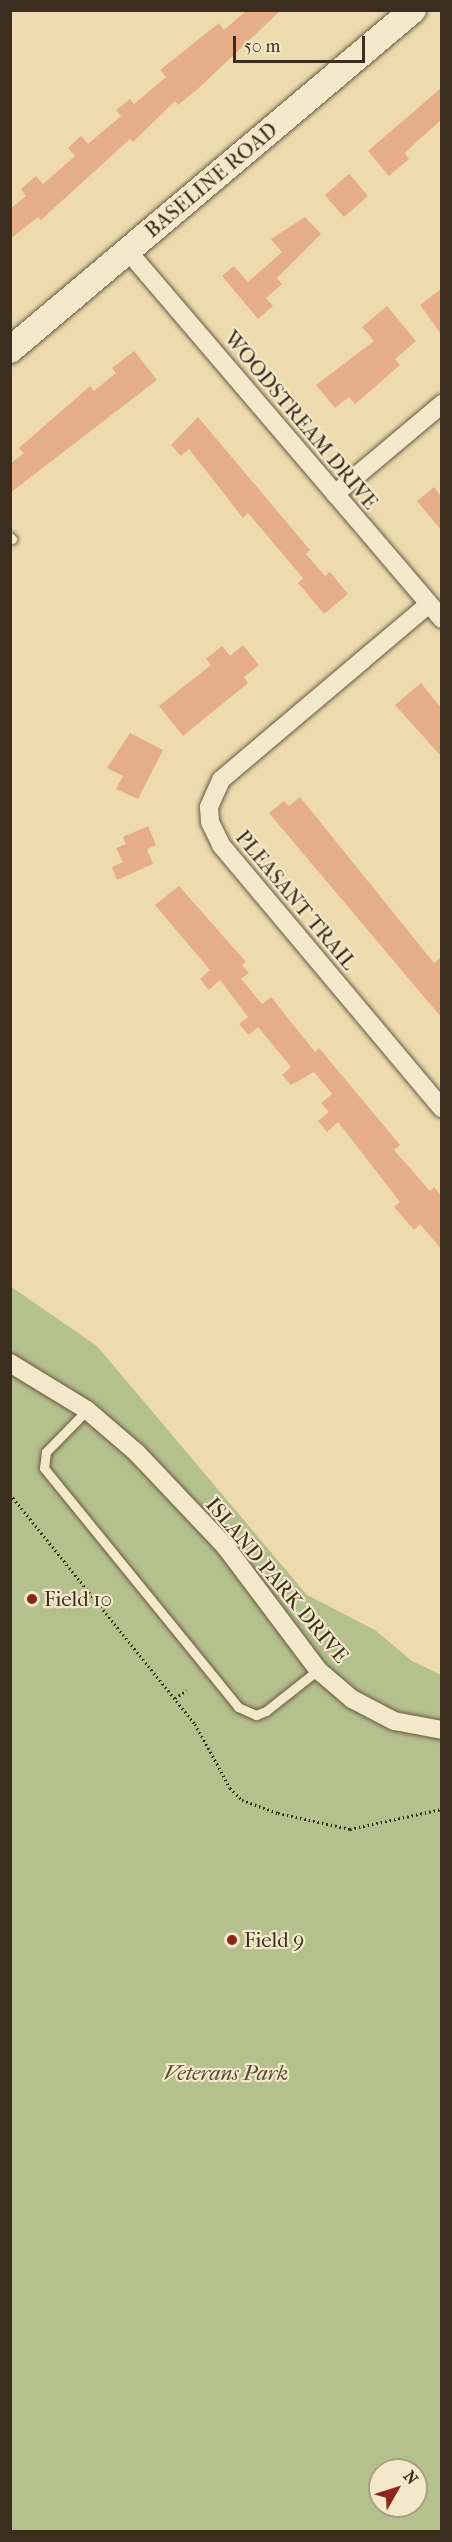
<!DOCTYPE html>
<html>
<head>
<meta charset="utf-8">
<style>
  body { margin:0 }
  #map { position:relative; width:452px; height:2542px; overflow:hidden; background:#eddbad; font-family:"IM FELL French Canon",serif }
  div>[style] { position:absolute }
  .green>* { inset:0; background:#b4c18d }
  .building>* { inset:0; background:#e5ae89; transform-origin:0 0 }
  .path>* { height:3px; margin-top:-1.5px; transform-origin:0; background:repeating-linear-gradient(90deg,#3c2e1e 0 1.5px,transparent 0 4.5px) }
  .roads { filter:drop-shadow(0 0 2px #685942) drop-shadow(0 0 2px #685942) }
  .lane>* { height:9px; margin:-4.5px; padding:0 4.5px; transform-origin:4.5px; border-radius:4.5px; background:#f3e8ca }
  .street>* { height:18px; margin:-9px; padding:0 9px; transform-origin:9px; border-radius:9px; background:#f3e8ca }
  .secondary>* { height:26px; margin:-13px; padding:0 13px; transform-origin:13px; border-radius:13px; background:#f3e8ca }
  .dots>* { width:16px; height:16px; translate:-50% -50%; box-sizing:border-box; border:3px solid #f3e8ca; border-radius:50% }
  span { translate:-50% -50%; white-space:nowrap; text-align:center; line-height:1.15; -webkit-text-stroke:4.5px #f3e8ca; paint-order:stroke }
  .street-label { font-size:21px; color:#3c2e1e }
  .poi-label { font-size:21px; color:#3c2e1e }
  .left { translate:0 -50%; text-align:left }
  .park-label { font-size:21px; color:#544b34; font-style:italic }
  .frame { position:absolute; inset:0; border:12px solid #3c2e1e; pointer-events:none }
  .north { position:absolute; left:368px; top:2458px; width:60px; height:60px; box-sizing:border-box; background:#f3e8ca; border:2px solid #aa9e85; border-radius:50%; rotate:51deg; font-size:16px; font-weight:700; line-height:24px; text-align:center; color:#3c2e1e }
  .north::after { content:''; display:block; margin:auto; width:21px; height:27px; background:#8f2418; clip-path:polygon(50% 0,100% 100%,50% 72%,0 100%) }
  .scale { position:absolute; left:233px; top:36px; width:132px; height:27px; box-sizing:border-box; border:3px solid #3c2e1e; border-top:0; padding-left:8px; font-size:18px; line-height:21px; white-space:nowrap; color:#3c2e1e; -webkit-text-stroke:4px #f3e8ca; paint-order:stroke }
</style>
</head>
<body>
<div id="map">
  <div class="green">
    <div style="clip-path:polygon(evenodd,10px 1286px,97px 1346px,307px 1595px,375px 1630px,412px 1661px,441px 1675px,441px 2531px,11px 2531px,10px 1286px,380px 2470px,416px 2470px,416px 2506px,380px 2506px,380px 2470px)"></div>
  </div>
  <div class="building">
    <div style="clip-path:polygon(247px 10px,281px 10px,200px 87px,178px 105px,175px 101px,133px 142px,130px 139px,41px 220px,38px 217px,10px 239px,10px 209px,26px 196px,21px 189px,36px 176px,43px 184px,75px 156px,68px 148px,81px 136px,88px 144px,121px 116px,116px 110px,130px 99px,134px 104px,166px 77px,160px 70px,219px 23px,224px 30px)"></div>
    <div style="clip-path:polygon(441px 88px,441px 120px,412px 146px,405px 153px,409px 159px,389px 176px,368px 151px)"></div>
    <div style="left:349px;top:174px;width:29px;height:32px;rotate:49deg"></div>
    <div style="clip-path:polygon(305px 217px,321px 234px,277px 278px,282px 284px,266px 298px,273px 306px,258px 319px,222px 276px,234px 266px,248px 282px,282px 252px,271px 239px)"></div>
    <div style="clip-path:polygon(441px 289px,441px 334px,420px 305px)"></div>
    <div style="clip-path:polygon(387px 306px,416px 341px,395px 359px,400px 365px,355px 404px,349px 397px,335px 408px,316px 385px,374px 341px,362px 327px)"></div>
    <div style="clip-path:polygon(134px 351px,157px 380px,10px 493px,10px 464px,24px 453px,19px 448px,90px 386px,94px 391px,116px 373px,112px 368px)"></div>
    <div style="clip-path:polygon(198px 417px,310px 550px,306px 554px,325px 576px,330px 572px,348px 594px,324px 614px,298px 583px,303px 578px,248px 513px,243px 518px,189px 449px,181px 456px,171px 445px)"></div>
    <div style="clip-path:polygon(434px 487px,441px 496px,441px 530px,417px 501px)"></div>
    <div style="clip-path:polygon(243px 645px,259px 665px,244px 677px,248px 683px,183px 736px,159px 706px,211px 665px,206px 659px,222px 646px,230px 656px)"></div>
    <div style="clip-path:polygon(421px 683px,441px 708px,441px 756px,395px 705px)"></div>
    <div style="clip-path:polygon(130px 733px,163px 750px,138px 799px,116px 789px,123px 776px,107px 768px)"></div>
    <div style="clip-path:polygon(300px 797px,434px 963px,441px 957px,441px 1017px,269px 813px,284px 801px,289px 806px)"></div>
    <div style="clip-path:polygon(148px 826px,156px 845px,147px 849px,153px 864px,117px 880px,112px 867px,123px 862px,116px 848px,126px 844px,123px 837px)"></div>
    <div style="clip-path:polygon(179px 886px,246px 962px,242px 965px,249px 973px,241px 979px,262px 1004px,271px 997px,315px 1052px,319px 1048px,400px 1145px,394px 1150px,430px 1191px,434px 1187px,441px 1196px,441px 1249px,420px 1224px,414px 1230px,394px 1207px,400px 1202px,338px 1122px,327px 1132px,318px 1121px,329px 1112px,321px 1103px,332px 1094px,314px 1072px,291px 1085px,282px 1075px,291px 1067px,258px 1027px,249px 1035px,239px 1024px,248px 1017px,220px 980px,209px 990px,200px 979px,210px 970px,155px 905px)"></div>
  </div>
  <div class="path">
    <div style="left:10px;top:1494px;width:295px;rotate:51.2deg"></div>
    <div style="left:195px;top:1724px;width:73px;rotate:61.3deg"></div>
    <div style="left:230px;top:1788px;width:17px;rotate:45deg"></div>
    <div style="left:242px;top:1800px;width:38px;rotate:20deg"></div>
    <div style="left:278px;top:1813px;width:74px;rotate:12.5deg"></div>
    <div style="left:350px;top:1829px;width:94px;rotate:-12.3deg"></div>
    <div style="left:175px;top:1698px;width:14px;rotate:-34deg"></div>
  </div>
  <div class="roads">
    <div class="lane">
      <div style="left:10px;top:537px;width:3px;rotate:45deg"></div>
      <div style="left:87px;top:1410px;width:59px;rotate:134.3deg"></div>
      <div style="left:46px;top:1452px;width:16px;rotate:97deg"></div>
      <div style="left:44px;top:1468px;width:308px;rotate:50.9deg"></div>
      <div style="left:238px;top:1707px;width:20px;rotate:24deg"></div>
      <div style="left:256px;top:1715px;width:11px;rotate:-22deg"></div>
      <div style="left:266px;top:1711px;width:66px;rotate:-38.3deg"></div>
    </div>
    <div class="street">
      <div style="left:127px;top:250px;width:485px;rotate:49.5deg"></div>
      <div style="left:335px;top:494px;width:140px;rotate:-40.1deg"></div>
      <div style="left:429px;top:604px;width:272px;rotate:139.8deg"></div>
      <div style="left:221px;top:780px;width:30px;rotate:114deg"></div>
      <div style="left:209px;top:807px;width:15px;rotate:86deg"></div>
      <div style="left:210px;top:822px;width:25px;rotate:64deg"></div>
      <div style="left:221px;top:845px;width:344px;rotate:50deg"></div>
      <div style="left:10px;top:1363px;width:90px;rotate:31.4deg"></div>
      <div style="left:87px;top:1410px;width:66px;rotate:40.7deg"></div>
      <div style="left:137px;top:1453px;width:128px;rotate:46.6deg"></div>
      <div style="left:225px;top:1546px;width:155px;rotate:53.1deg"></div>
      <div style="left:318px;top:1670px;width:45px;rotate:40.5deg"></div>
      <div style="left:352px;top:1699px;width:47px;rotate:27.6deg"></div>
      <div style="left:394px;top:1721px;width:49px;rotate:10.6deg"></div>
    </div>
    <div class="secondary">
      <div style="left:10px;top:350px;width:527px;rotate:-40.15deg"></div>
    </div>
  </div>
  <div class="dots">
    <div style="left:32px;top:1599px;background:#8f2418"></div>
    <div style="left:232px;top:1940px;background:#8f2418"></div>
  </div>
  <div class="street-label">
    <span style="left:211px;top:180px;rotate:-40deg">BASELINE ROAD</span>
    <span style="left:301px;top:420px;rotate:50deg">WOODSTREAM DRIVE</span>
    <span style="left:296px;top:900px;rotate:50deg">PLEASANT TRAIL</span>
    <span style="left:277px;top:1580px;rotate:50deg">ISLAND PARK DRIVE</span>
  </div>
  <div class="poi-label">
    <span class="left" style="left:44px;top:1599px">Field 10</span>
    <span class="left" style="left:244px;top:1940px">Field 9</span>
  </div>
  <div class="park-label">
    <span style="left:226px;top:2073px">Veterans Park</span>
  </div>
  <div class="frame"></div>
  <div class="north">N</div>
  <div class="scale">50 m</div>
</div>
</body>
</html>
